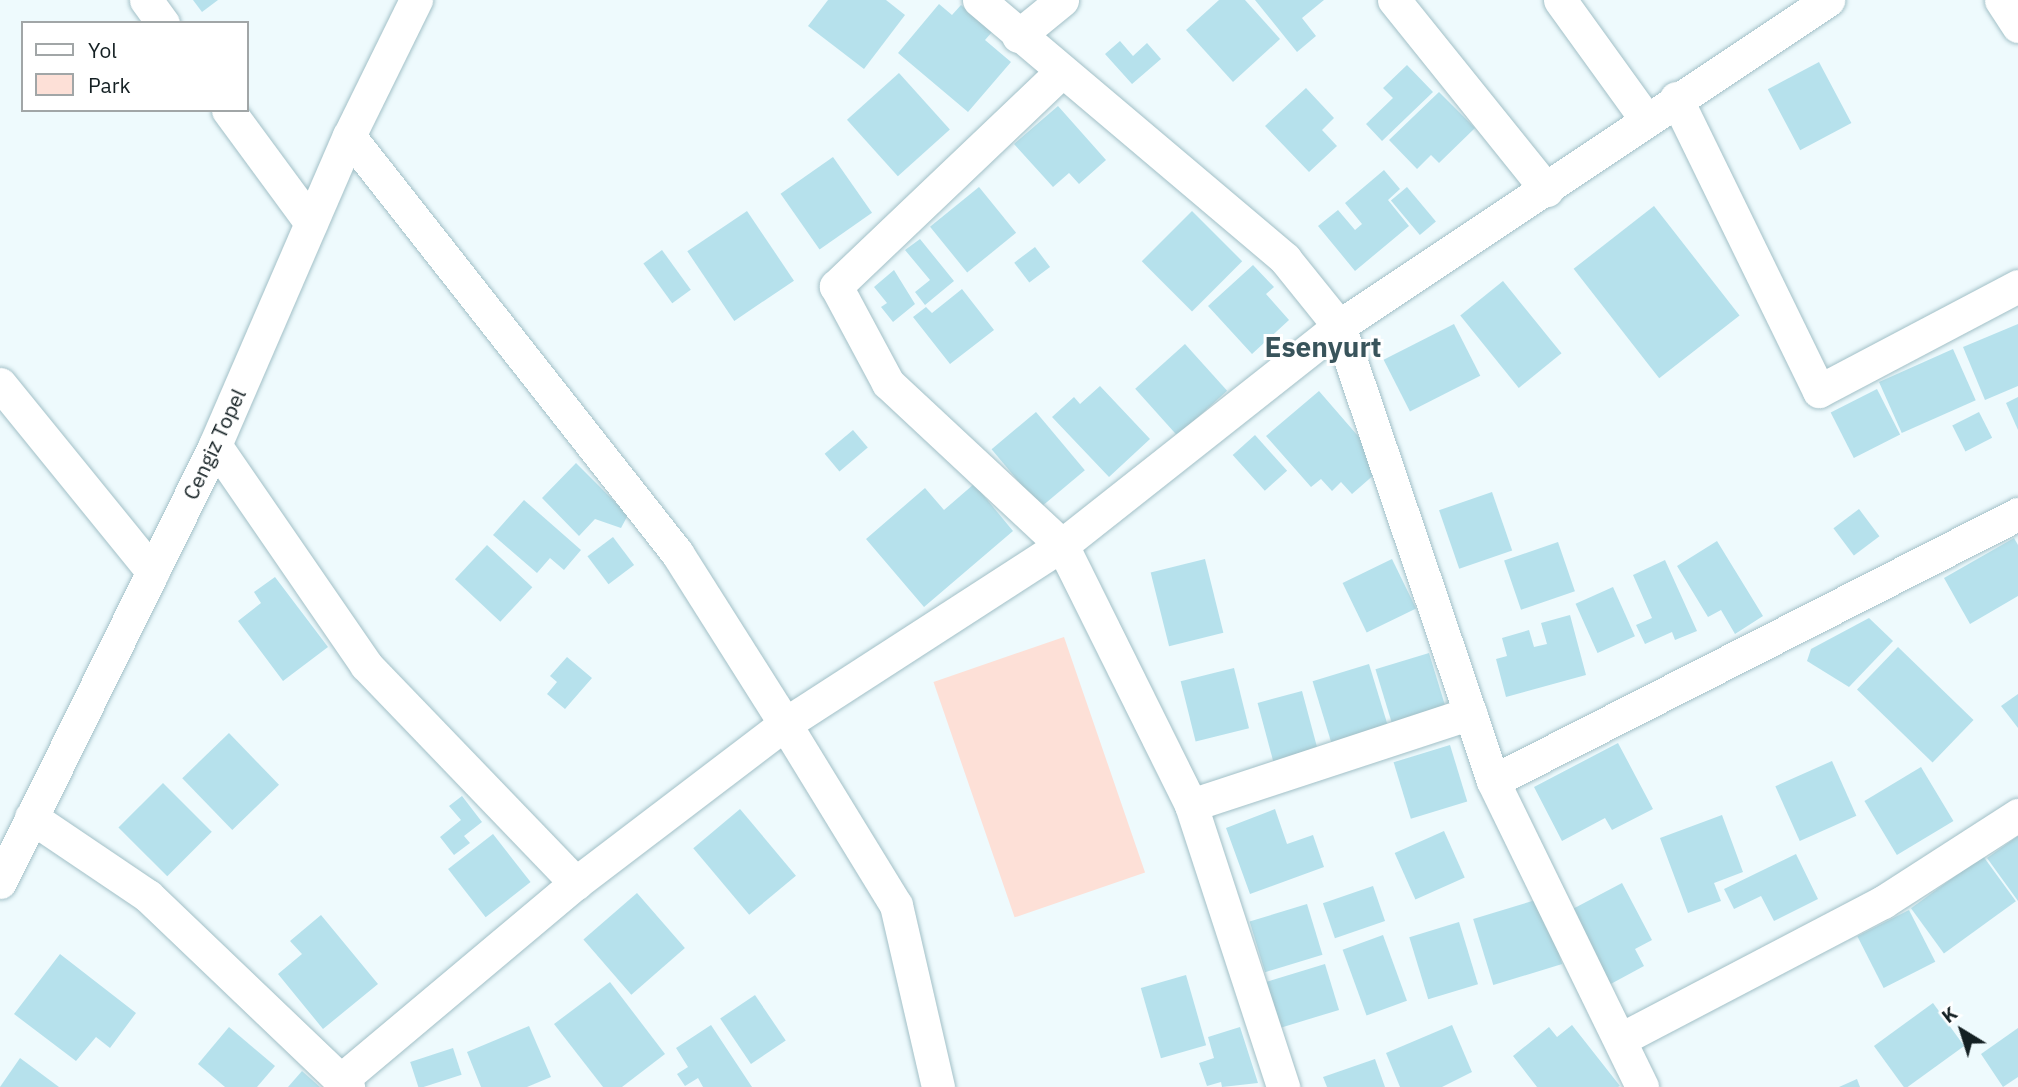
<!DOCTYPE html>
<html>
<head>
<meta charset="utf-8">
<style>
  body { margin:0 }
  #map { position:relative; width:2018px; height:1087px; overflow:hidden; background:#eefafd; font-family:"IBM Plex Sans",sans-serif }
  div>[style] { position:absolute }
  .green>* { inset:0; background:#fde0d7; transform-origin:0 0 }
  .building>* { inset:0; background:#b6e1ec; transform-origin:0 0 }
  .roads { filter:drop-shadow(0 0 2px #a2c0c7) drop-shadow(0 0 2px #a2c0c7) }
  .street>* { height:33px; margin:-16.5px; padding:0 16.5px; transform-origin:16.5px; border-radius:16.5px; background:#fff }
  span { translate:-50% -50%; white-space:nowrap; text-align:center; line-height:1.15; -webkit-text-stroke:6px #fff; paint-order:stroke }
  .street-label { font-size:21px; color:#142023 }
  .district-label { font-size:28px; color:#39545b; font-weight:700 }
  .legend { position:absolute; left:21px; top:21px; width:228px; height:91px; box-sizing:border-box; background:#fff; border:2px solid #a1a6a7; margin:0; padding:9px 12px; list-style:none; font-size:21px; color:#142023 }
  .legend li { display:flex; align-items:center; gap:14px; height:35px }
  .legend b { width:35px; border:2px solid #a1a6a7 }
  .north { position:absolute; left:1927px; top:996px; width:70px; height:70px; -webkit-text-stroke:5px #fff; paint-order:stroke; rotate:322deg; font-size:19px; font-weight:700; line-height:28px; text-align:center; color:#142023 }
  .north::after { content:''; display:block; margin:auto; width:24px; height:32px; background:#142023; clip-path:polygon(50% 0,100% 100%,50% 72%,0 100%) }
</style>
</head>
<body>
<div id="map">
  <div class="green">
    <div style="left:1064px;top:637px;width:249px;height:138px;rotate:71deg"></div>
  </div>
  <div class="building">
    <div style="clip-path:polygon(193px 0,218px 0,202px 12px)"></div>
    <div style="clip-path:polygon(828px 0,886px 0,905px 15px,864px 69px,808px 26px)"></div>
    <div style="clip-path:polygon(1219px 0,1245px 0,1280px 39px,1233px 82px,1186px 30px)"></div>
    <div style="clip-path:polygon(1255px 0,1324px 0,1302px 18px,1316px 36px,1297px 52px)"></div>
    <div style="clip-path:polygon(939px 4px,952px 15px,961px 5px,992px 32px,985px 40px,1011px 62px,968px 112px,898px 53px)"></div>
    <div style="clip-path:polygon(1120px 41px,1133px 56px,1147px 43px,1161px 59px,1132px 84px,1105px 54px)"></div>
    <div style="left:1819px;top:62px;width:69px;height:58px;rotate:62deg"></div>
    <div style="clip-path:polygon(1407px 65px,1433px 92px,1382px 141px,1366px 124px,1393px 98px,1383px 88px)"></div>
    <div style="left:899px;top:73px;width:76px;height:70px;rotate:48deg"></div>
    <div style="clip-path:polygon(1306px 88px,1334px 118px,1322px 130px,1337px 146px,1309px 172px,1265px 126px)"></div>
    <div style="clip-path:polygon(1439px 92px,1475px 128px,1439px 163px,1431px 155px,1417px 169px,1389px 140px)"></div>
    <div style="clip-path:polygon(1058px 106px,1106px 160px,1079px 184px,1069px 173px,1053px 187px,1014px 144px)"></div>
    <div style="left:833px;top:157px;width:68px;height:64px;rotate:55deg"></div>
    <div style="clip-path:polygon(1384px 170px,1400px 189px,1388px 200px,1409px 226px,1355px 271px,1318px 226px,1338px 210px,1355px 230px,1362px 224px,1345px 203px)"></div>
    <div style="left:979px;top:187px;width:59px;height:63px;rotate:51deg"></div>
    <div style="left:1407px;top:187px;width:45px;height:21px;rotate:50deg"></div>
    <div style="left:1654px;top:206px;width:139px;height:102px;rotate:52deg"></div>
    <div style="left:747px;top:211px;width:84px;height:72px;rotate:56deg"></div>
    <div style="left:1192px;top:211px;width:71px;height:71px;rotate:45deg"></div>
    <div style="clip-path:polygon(920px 239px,954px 281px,925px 305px,915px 292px,930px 280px,905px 250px)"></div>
    <div style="left:1035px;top:247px;width:25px;height:26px;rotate:53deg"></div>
    <div style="left:662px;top:250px;width:49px;height:23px;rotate:54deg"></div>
    <div style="clip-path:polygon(1253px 265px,1274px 287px,1266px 294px,1289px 320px,1252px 354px,1208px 306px)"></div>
    <div style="clip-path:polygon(894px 270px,915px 304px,893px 322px,881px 307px,887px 303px,874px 287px)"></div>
    <div style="left:1503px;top:281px;width:93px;height:55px;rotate:51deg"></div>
    <div style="clip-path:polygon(962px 289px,994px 330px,950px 364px,913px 317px,926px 307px,932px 313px)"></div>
    <div style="left:1454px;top:324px;width:58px;height:79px;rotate:63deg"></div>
    <div style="clip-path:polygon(2018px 324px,2018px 386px,1985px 400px,1963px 347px)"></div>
    <div style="left:1185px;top:344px;width:63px;height:67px;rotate:48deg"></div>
    <div style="left:1953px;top:349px;width:56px;height:81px;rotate:66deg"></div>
    <div style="clip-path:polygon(1100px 386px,1150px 439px,1109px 477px,1052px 417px,1074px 397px,1080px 404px)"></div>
    <div style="left:1877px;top:389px;width:51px;height:52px;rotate:63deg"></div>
    <div style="clip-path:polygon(1319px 391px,1384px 466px,1352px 494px,1341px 482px,1332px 491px,1321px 479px,1311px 487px,1266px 436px)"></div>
    <div style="clip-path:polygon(2018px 397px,2018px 430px,2006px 403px)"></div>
    <div style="left:1036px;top:412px;width:76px;height:58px;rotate:50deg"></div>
    <div style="left:1979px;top:412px;width:29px;height:30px;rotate:63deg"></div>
    <div style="left:853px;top:430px;width:23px;height:37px;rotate:50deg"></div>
    <div style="left:1255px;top:435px;width:48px;height:30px;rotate:48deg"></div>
    <div style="clip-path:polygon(576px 463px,628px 515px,621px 528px,595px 519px,579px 536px,542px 498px)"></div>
    <div style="clip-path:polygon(974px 484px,1013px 531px,924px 607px,866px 539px,925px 488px,944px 510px)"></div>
    <div style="left:1492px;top:492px;width:62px;height:56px;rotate:71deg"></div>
    <div style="clip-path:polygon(524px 500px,581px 550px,564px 570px,550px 558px,537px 573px,493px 535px)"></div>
    <div style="left:1859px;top:509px;width:34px;height:32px;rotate:53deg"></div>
    <div style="left:613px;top:537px;width:35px;height:32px;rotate:53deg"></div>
    <div style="clip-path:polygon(2014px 538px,2018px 545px,2018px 596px,1970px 624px,1944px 578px)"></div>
    <div style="clip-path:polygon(1717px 541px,1763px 616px,1735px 634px,1721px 610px,1708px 617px,1677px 566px)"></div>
    <div style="left:1558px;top:542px;width:52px;height:57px;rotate:71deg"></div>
    <div style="left:487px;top:545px;width:62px;height:47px;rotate:43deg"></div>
    <div style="left:1205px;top:559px;width:76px;height:56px;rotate:76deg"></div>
    <div style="left:1392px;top:559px;width:55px;height:55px;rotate:64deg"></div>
    <div style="clip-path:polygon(1665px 560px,1697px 631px,1675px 640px,1672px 632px,1645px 644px,1636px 625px,1652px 618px,1633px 575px)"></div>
    <div style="clip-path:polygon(275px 577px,328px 647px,283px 681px,238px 621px,261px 603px,254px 592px)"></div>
    <div style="left:1613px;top:587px;width:54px;height:41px;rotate:66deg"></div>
    <div style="clip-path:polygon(1570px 615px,1586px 675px,1506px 697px,1496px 659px,1507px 656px,1502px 638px,1529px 630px,1534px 647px,1547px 644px,1541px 623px)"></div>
    <div style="clip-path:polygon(1869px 618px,1893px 641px,1849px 687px,1807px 661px,1811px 649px)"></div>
    <div style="left:1898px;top:647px;width:105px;height:59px;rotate:44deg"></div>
    <div style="left:1429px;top:653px;width:61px;height:56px;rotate:73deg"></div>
    <div style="clip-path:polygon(567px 657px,592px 678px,565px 709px,547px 694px,557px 682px,550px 676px)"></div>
    <div style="left:1369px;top:664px;width:65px;height:59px;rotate:73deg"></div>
    <div style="left:1234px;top:668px;width:62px;height:55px;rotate:76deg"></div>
    <div style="left:1302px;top:691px;width:67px;height:46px;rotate:75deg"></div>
    <div style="clip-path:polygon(2018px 694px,2018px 728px,2001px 706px)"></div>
    <div style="left:229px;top:733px;width:72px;height:65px;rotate:46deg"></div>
    <div style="clip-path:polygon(1618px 743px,1653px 809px,1612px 830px,1605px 818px,1562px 841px,1534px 787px)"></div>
    <div style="left:1450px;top:745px;width:59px;height:59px;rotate:73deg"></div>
    <div style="left:1832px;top:761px;width:60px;height:62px;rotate:66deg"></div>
    <div style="left:1921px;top:767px;width:63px;height:66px;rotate:59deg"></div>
    <div style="left:163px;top:783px;width:69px;height:63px;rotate:45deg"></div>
    <div style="clip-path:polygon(462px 796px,482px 822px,464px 836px,470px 843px,454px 855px,440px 837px,461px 820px,449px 806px)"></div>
    <div style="left:740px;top:809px;width:87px;height:61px;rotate:50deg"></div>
    <div style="clip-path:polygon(1275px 809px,1287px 844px,1313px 835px,1324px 867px,1250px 894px,1226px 828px)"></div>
    <div style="clip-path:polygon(1722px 815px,1743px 872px,1714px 883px,1721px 901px,1688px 913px,1660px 838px)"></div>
    <div style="left:1444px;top:831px;width:51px;height:54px;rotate:66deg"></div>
    <div style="left:493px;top:834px;width:61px;height:57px;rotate:52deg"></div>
    <div style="clip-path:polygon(2018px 836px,2018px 901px,1987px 858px)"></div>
    <div style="clip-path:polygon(1796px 854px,1818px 899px,1774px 921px,1761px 896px,1734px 909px,1724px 889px)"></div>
    <div style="left:1983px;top:856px;width:56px;height:89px;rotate:54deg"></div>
    <div style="clip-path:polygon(1622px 883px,1652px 940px,1635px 949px,1644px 966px,1607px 986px,1567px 912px)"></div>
    <div style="left:1373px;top:886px;width:37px;height:53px;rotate:71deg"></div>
    <div style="left:637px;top:893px;width:73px;height:71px;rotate:49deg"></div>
    <div style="left:1542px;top:898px;width:69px;height:72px;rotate:73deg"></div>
    <div style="left:1307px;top:904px;width:53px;height:60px;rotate:73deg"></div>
    <div style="left:1909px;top:910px;width:58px;height:58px;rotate:63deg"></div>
    <div style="clip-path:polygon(321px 915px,378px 984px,323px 1029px,278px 974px,302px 954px,290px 941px)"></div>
    <div style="left:1459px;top:922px;width:65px;height:52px;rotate:73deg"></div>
    <div style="left:1383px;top:935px;width:70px;height:43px;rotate:70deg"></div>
    <div style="clip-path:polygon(60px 954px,136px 1013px,110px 1048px,96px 1037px,76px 1061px,14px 1014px)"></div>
    <div style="left:1325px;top:964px;width:48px;height:61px;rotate:73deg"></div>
    <div style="left:1186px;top:975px;width:73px;height:47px;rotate:74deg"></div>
    <div style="clip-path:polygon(610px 982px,665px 1054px,622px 1087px,603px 1087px,554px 1024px)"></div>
    <div style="left:755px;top:995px;width:55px;height:42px;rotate:56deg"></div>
    <div style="left:1933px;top:1003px;width:53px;height:73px;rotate:54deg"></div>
    <div style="clip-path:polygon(711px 1025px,752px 1087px,703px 1087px,698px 1078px,685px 1086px,677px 1074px,688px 1067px,676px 1048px)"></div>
    <div style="clip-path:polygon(1452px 1025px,1472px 1072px,1442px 1087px,1400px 1087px,1386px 1053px)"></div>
    <div style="clip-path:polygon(1572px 1025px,1620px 1086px,1618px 1087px,1537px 1087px,1513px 1056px,1549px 1027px,1557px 1037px)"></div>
    <div style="clip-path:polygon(529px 1026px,551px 1077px,527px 1087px,481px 1087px,467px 1052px)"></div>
    <div style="clip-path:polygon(229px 1027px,275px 1066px,257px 1087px,225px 1087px,198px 1064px)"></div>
    <div style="clip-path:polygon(1240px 1027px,1258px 1083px,1222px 1087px,1221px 1082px,1207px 1086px,1199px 1063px,1214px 1058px,1208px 1037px)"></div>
    <div style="clip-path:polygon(2018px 1028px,2018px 1077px,2003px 1087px,1981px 1054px)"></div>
    <div style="left:453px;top:1048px;width:28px;height:45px;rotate:72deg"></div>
    <div style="clip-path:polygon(20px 1058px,59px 1087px,0 1087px)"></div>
    <div style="clip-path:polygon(1375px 1059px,1385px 1087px,1327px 1087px,1323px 1077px)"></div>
    <div style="clip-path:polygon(302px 1071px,320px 1087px,288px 1087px)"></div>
    <div style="clip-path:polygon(1857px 1079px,1860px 1087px,1839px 1087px)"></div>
  </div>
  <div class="roads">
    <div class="street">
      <div style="left:146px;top:0;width:29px;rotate:54deg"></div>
      <div style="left:979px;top:0;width:401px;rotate:40.2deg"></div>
      <div style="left:1285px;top:259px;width:86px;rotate:51.1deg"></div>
      <div style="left:1339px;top:326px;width:480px;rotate:71.3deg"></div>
      <div style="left:1493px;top:781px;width:340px;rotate:64deg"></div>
      <div style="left:1394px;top:0;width:244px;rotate:51.2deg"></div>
      <div style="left:1560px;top:0;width:145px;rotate:54.2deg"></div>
      <div style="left:2001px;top:0;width:31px;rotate:57deg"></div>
      <div style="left:1018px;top:36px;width:57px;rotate:-39.3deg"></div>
      <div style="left:1061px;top:72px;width:311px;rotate:136.4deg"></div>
      <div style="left:836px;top:286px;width:110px;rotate:61.8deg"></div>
      <div style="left:888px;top:383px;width:238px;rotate:43deg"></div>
      <div style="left:1062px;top:545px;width:290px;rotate:63.6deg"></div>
      <div style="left:1191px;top:805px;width:297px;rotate:71.9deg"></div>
      <div style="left:1676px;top:98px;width:326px;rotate:64deg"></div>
      <div style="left:1819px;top:391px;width:225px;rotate:-27.8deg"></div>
      <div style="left:228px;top:110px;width:140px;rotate:53.7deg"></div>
      <div style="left:349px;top:136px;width:531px;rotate:51.81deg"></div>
      <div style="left:677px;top:553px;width:202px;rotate:57.7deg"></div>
      <div style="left:785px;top:724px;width:212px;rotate:58.5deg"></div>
      <div style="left:896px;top:905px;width:187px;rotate:77deg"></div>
      <div style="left:0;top:384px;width:242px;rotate:50.9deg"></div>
      <div style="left:215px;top:445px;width:267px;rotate:55.5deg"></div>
      <div style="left:366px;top:665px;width:303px;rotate:46.1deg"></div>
      <div style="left:1493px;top:781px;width:589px;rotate:-26.96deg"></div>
      <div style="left:1191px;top:805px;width:294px;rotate:-18.2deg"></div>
      <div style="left:31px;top:817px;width:141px;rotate:34deg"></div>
      <div style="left:148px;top:896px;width:277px;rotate:43.7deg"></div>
      <div style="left:0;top:882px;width:487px;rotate:-63.8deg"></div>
      <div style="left:215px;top:445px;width:337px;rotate:-66.6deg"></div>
      <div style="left:349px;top:136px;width:152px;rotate:-63.8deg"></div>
      <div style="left:1621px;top:1039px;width:296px;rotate:-27.6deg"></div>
      <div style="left:1883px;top:902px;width:161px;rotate:-32.8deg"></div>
      <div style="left:341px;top:1080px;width:307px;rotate:-40deg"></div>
      <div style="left:576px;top:883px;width:263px;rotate:-37.3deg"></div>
      <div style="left:785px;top:724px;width:330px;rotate:-32.9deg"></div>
      <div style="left:1062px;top:545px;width:353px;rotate:-38.3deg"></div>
      <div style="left:1339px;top:326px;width:588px;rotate:-33.69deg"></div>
    </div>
  </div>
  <div class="street-label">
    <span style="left:214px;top:444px;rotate:-65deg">Cengiz Topel</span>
  </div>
  <div class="district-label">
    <span style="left:1323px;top:347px">Esenyurt</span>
  </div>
  <ul class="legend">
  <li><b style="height:9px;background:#fff"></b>Yol</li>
  <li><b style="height:19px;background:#fde0d7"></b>Park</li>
  </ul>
  <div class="north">K</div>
</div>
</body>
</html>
